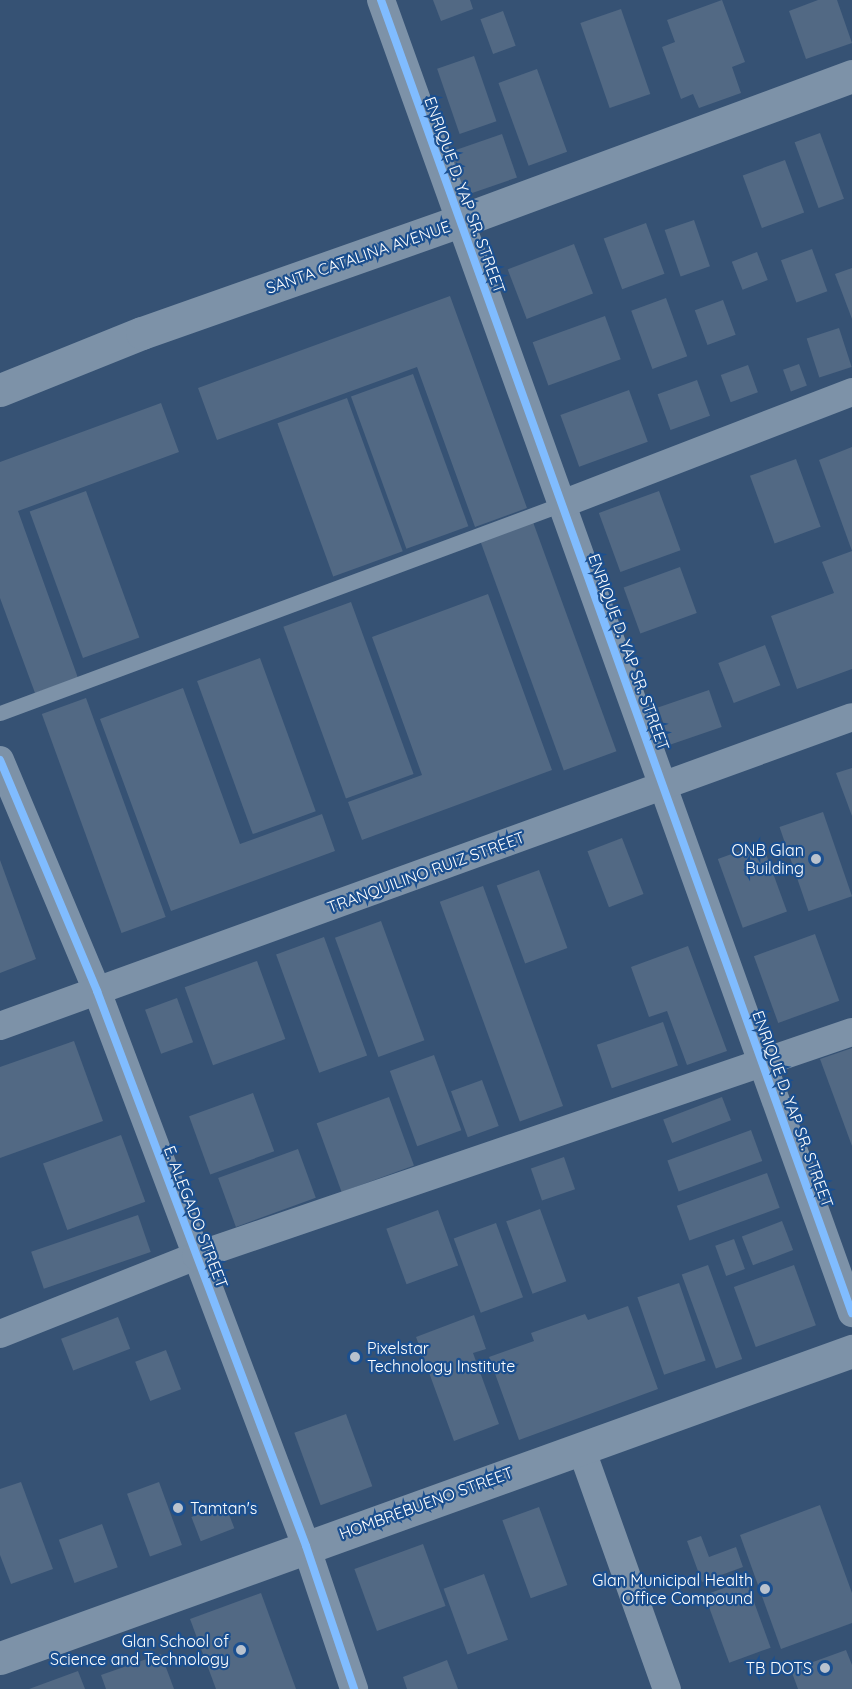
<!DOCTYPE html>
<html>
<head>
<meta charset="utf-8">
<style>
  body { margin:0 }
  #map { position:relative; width:852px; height:1689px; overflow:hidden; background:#365274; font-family:Quicksand,sans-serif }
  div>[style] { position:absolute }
  .building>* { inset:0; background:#526984; transform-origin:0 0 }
  .service>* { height:15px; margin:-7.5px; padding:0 7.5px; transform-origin:7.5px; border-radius:7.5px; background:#7d92a8 }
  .minor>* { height:28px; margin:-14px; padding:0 14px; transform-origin:14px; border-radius:14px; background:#7d92a8 }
  .tertiary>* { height:33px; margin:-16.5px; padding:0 16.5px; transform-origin:16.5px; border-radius:16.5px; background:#7d92a8 }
  .cycleway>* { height:8px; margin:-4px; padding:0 4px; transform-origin:4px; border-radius:4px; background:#80bcff }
  .dots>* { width:16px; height:16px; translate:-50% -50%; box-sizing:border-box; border:3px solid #1b4f8f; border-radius:50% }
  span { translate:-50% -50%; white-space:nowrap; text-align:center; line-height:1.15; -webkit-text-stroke:4.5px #1b4f8f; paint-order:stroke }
  .street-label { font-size:16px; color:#fff }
  .poi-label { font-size:16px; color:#fff }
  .right { translate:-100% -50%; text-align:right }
  .left { translate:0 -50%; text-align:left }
</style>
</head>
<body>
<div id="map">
  <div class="building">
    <div style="clip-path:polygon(433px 0,470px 0,473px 9px,441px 21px)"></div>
    <div style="clip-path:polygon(722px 0,745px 62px,732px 67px,741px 93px,699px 108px,693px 94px,681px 99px,662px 47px,675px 42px,667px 20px)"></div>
    <div style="clip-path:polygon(818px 0,837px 0,852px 43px,806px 59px,789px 11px)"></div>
    <div style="left:621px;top:9px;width:90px;height:43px;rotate:71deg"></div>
    <div style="left:503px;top:11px;width:37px;height:24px;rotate:70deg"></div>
    <div style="left:474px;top:56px;width:69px;height:39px;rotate:71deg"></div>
    <div style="left:537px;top:69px;width:88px;height:41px;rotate:70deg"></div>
    <div style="left:820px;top:133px;width:70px;height:27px;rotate:70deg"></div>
    <div style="left:502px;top:134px;width:46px;height:55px;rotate:71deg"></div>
    <div style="left:785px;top:160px;width:56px;height:45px;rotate:70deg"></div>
    <div style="left:694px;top:220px;width:49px;height:31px;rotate:71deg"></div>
    <div style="left:646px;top:223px;width:54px;height:45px;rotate:70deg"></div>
    <div style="left:574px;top:244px;width:53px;height:71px;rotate:69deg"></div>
    <div style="left:812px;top:249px;width:45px;height:33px;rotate:70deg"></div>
    <div style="left:757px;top:252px;width:30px;height:27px;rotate:69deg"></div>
    <div style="clip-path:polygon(852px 268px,852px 319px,835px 274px)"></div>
    <div style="clip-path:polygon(450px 296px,527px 508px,475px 527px,417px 367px,217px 440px,198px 388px)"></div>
    <div style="left:666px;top:298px;width:62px;height:37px;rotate:70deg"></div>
    <div style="left:723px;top:300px;width:37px;height:30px;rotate:70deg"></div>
    <div style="left:605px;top:316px;width:46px;height:77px;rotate:70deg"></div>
    <div style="left:839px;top:328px;width:41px;height:34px;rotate:72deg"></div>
    <div style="left:799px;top:364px;width:23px;height:17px;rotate:70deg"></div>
    <div style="left:748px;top:365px;width:29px;height:29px;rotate:70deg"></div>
    <div style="left:413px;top:374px;width:162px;height:66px;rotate:70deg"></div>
    <div style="left:697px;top:380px;width:38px;height:42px;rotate:70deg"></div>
    <div style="left:629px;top:390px;width:55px;height:73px;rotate:70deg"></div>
    <div style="left:347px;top:398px;width:163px;height:74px;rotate:70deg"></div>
    <div style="clip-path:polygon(161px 403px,179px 452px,18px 511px,78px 678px,35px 693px,0 598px,0 462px)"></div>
    <div style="clip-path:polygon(852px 447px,852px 551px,819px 460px)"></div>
    <div style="left:796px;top:459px;width:72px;height:49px;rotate:70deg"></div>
    <div style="left:86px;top:491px;width:156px;height:60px;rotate:70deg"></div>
    <div style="left:659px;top:491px;width:63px;height:64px;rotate:70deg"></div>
    <div style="left:533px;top:522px;width:244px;height:56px;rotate:70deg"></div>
    <div style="clip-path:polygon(852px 551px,852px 669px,797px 689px,771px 616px,834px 593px,822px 562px)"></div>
    <div style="left:680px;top:567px;width:49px;height:60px;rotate:70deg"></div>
    <div style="clip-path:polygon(488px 594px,552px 770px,362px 840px,348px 802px,422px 775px,372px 637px)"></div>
    <div style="left:351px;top:602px;width:183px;height:72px;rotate:70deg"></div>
    <div style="left:765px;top:645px;width:43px;height:50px;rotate:69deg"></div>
    <div style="left:260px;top:658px;width:163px;height:67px;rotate:70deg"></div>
    <div style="clip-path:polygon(183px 688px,240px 844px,322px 814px,335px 851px,171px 911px,100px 719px)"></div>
    <div style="left:709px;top:690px;width:39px;height:54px;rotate:71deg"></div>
    <div style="left:86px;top:698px;width:233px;height:47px;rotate:70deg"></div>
    <div style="clip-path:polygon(852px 768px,852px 816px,836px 773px)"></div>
    <div style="left:823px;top:812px;width:89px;height:46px;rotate:71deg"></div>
    <div style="left:622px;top:838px;width:60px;height:37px;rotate:69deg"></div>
    <div style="left:762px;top:843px;width:73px;height:47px;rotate:70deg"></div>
    <div style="clip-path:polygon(0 860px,36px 959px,0 973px)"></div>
    <div style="left:539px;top:870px;width:83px;height:45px;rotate:70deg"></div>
    <div style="left:483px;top:886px;width:234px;height:46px;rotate:70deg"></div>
    <div style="left:381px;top:921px;width:127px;height:49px;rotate:70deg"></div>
    <div style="left:815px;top:934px;width:71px;height:65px;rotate:70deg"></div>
    <div style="left:324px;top:937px;width:126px;height:51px;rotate:70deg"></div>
    <div style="clip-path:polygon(688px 946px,727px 1051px,687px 1065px,667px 1011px,649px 1017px,631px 967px)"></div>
    <div style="left:257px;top:961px;width:83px;height:77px;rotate:70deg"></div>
    <div style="left:177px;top:998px;width:47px;height:34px;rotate:70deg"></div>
    <div style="left:663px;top:1022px;width:46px;height:70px;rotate:71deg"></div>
    <div style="clip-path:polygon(74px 1041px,103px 1121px,0 1158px,0 1067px)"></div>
    <div style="clip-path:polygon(852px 1048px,852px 1146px,820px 1059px)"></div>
    <div style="left:434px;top:1055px;width:80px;height:47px;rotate:70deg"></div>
    <div style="left:482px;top:1080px;width:49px;height:33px;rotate:70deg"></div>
    <div style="left:253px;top:1093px;width:62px;height:68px;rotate:70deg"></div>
    <div style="left:389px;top:1097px;width:73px;height:77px;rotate:70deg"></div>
    <div style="left:722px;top:1097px;width:25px;height:63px;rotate:69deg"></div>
    <div style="left:751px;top:1130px;width:33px;height:89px;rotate:70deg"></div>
    <div style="left:121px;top:1135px;width:71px;height:83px;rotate:70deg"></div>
    <div style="left:298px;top:1149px;width:52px;height:85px;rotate:70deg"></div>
    <div style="left:564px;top:1157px;width:34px;height:35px;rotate:71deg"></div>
    <div style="left:767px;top:1173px;width:37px;height:96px;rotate:70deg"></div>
    <div style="left:540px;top:1209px;width:77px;height:36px;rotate:70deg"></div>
    <div style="left:438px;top:1210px;width:59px;height:55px;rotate:70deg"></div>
    <div style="left:138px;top:1215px;width:39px;height:113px;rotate:71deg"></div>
    <div style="left:782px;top:1221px;width:31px;height:43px;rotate:69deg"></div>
    <div style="left:496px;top:1223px;width:79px;height:45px;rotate:70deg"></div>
    <div style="left:734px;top:1239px;width:32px;height:20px;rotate:70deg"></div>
    <div style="left:708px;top:1265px;width:100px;height:28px;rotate:70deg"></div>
    <div style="left:794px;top:1265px;width:64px;height:64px;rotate:70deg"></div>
    <div style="left:679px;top:1283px;width:82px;height:44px;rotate:71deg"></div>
    <div style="clip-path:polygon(628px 1306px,658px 1389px,519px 1440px,489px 1357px,534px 1341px,531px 1333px,585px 1314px,588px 1320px)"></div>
    <div style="clip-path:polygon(474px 1315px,486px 1349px,473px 1353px,499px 1424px,454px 1441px,416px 1337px)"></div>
    <div style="left:118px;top:1317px;width:34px;height:61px;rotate:69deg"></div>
    <div style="left:166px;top:1350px;width:42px;height:33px;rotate:69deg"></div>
    <div style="left:346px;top:1414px;width:77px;height:55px;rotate:70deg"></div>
    <div style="clip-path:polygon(21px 1482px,53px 1569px,11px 1584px,0 1555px,0 1489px)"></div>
    <div style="left:159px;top:1482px;width:67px;height:34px;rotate:70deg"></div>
    <div style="left:225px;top:1504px;width:26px;height:36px;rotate:69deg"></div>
    <div style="clip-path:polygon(820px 1505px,852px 1593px,852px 1623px,781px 1649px,740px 1535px)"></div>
    <div style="left:539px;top:1507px;width:83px;height:39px;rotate:70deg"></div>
    <div style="left:102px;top:1524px;width:46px;height:46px;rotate:70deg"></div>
    <div style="clip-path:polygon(701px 1536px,709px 1557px,736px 1547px,743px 1567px,702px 1582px,687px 1541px)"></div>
    <div style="left:423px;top:1544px;width:66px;height:73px;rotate:70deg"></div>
    <div style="left:484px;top:1574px;width:70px;height:43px;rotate:70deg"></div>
    <div style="left:746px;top:1580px;width:72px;height:44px;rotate:70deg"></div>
    <div style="clip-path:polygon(261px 1593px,296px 1689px,216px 1689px,190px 1619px)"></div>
    <div style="clip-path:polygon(846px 1650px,852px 1665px,852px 1689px,798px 1689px,791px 1670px)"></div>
    <div style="clip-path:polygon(161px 1654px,174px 1689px,106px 1689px,101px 1675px)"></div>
    <div style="clip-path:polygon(447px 1660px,458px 1689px,407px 1689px,403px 1677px)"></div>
    <div style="clip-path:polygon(78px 1671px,85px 1689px,29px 1689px)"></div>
  </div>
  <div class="service">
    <div style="left:0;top:713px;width:600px;rotate:-20.4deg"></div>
  </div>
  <div class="minor">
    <div style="left:381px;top:0;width:1395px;rotate:70.27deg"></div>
    <div style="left:562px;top:504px;width:311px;rotate:-21.1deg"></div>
    <div style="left:0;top:760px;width:251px;rotate:67.2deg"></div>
    <div style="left:97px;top:991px;width:593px;rotate:69.36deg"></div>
    <div style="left:306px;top:1546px;width:151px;rotate:71.4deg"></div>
    <div style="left:0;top:1026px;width:906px;rotate:-19.93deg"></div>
    <div style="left:0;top:1334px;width:211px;rotate:-21.7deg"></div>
    <div style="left:196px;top:1256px;width:693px;rotate:-18.85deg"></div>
    <div style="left:581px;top:1448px;width:256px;rotate:70.4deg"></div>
  </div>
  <div class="tertiary">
    <div style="left:0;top:390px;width:153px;rotate:-21.9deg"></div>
    <div style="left:142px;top:333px;width:337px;rotate:-19.4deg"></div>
    <div style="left:460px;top:221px;width:418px;rotate:-20.3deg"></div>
    <div style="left:0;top:1658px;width:906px;rotate:-19.82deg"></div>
  </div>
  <div class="cycleway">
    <div style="left:381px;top:0;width:1395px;rotate:70.27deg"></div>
    <div style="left:0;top:760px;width:251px;rotate:67.2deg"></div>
    <div style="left:97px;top:991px;width:593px;rotate:69.36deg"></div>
    <div style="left:306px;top:1546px;width:151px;rotate:71.4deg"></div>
  </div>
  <div class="dots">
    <div style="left:816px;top:859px;background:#b9c2ce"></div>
    <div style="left:355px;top:1357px;background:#b9c2ce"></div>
    <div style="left:178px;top:1508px;background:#b9c2ce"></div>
    <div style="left:765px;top:1589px;background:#b9c2ce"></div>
    <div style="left:241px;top:1650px;background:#b9c2ce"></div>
    <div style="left:825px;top:1668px;background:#b9c2ce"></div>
  </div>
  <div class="street-label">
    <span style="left:465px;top:195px;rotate:70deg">ENRIQUE D. YAP SR. STREET</span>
    <span style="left:358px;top:257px;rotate:-19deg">SANTA CATALINA AVENUE</span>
    <span style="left:629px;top:652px;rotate:70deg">ENRIQUE D. YAP SR. STREET</span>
    <span style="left:426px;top:872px;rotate:-20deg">TRANQUILINO RUIZ STREET</span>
    <span style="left:793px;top:1109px;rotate:70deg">ENRIQUE D. YAP SR. STREET</span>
    <span style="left:196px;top:1217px;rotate:69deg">E. ALEGADO STREET</span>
    <span style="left:426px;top:1503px;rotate:-20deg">HOMBREBUENO STREET</span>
  </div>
  <div class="poi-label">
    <span class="right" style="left:804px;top:859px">ONB Glan<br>Building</span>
    <span class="left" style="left:367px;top:1357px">Pixelstar<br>Technology Institute</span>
    <span class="left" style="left:190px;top:1508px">Tamtan's</span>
    <span class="right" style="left:753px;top:1589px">Glan Municipal Health<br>Office Compound</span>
    <span class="right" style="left:229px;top:1650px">Glan School of<br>Science and Technology</span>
    <span class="right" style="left:812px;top:1668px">TB DOTS</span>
  </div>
</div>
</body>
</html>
